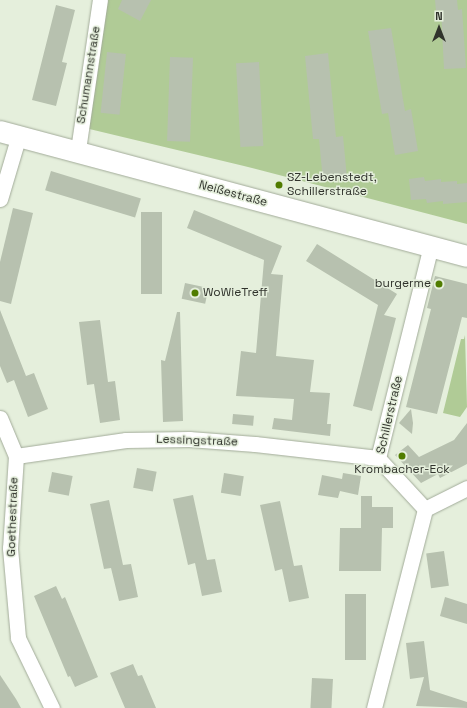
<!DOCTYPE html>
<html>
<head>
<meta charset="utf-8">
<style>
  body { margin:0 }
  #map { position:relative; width:467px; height:708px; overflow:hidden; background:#e5efdc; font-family:"Space Grotesk",sans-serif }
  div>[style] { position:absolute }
  .green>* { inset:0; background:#b0cb96 }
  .building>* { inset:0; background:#b7c1af; transform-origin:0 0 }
  .roads { filter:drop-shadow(0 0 1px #a2ab99) drop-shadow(0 0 1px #a2ab99) }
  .street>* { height:15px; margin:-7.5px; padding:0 7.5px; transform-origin:7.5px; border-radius:7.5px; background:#fff }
  .secondary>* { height:21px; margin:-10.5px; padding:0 10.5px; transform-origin:10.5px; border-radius:10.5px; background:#fff }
  .dots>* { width:11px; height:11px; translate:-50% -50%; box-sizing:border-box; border:2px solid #e5efdc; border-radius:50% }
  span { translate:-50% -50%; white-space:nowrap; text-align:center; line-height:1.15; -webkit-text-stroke:3px #e5efdc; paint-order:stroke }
  .street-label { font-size:12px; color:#30332c }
  .poi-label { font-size:12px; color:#30332c }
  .left { translate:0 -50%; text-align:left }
  .right { translate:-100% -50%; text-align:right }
  .north { position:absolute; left:419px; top:8px; width:40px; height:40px; -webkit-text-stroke:3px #e5efdc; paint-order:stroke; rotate:0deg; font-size:11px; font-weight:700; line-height:16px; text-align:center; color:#30332c }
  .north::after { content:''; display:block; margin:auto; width:14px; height:18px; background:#30332c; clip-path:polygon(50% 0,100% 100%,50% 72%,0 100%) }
</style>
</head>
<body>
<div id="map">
  <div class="green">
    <div style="clip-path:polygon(100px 0,467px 0,467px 224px,244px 166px,81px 127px)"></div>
    <div style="clip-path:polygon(465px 335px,467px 407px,460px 417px,443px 413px,461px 339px,464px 339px)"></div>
  </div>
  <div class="building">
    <div style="clip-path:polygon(122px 0,151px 0,140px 21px,118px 9px)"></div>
    <div style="clip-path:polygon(435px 0,457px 0,458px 10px,462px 9px,466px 68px,444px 69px,441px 10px,436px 11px)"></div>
    <div style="clip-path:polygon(56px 5px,75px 10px,62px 62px,67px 63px,56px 106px,32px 100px)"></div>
    <div style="clip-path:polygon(391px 28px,405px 111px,411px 109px,418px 151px,395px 155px,388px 113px,382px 114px,368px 31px)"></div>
    <div style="left:107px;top:52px;width:19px;height:61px;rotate:6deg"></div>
    <div style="clip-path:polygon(328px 53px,336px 137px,343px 136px,347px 178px,323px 181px,319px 139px,313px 139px,305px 56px)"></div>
    <div style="left:170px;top:57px;width:23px;height:84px;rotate:2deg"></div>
    <div style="left:259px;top:62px;width:84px;height:23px;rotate:87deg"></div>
    <div style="left:51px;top:171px;width:94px;height:20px;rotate:17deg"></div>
    <div style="clip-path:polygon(424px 177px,425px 181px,441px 179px,441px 182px,457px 181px,457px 184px,467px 183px,467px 202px,443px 204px,443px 201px,427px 203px,426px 199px,411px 200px,409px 179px)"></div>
    <div style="clip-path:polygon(13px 208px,33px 213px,11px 304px,0 301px,0 262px)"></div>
    <div style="clip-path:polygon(194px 210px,282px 246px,271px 274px,283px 275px,276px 356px,314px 360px,310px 392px,330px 393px,327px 424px,331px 424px,330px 436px,272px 429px,274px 418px,292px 420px,294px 399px,236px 396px,241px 351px,256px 353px,264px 260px,187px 228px)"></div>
    <div style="left:141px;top:212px;width:21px;height:82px"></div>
    <div style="clip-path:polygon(317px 244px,397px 294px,384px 315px,396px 318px,372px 411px,353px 406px,378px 305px,306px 261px)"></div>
    <div style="clip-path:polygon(435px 276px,467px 284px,467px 318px,462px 317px,437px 414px,406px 407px,431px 309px,427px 308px)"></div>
    <div style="left:185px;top:283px;width:24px;height:16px;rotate:12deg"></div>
    <div style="clip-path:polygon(0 310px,26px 376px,34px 373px,48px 409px,28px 417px,14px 380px,7px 383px,0 366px)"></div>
    <div style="clip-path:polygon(177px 312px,180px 312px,183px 421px,163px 422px,161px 360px,165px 361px)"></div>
    <div style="clip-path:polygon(100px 320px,108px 382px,115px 381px,120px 420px,100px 423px,94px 384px,87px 385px,79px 322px)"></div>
    <div style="clip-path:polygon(411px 409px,413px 423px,412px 434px,399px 423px)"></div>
    <div style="left:233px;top:414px;width:21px;height:10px;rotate:5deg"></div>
    <div style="clip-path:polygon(467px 423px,467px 464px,440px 478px,438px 474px,421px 483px,395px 455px,408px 445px,419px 457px,454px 440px)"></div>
    <div style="left:137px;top:468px;width:20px;height:20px;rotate:11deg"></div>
    <div style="left:52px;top:472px;width:21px;height:20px;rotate:11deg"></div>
    <div style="left:224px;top:473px;width:20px;height:20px;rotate:9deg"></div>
    <div style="clip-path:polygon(343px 473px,361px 476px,358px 495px,340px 491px,338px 498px,318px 495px,322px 475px,342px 479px)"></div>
    <div style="clip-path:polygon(193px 495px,207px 560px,215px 559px,222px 592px,202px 596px,195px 563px,188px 565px,173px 499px)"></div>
    <div style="clip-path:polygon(361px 496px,372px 496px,372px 507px,393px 507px,393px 528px,382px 528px,381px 571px,339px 571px,340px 528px,361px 528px)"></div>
    <div style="clip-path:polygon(109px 500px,123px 565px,131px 564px,138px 597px,119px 601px,111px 568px,104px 569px,90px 504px)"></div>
    <div style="clip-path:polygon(280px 501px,294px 566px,302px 565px,309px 598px,289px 602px,282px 569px,275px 571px,260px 505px)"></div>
    <div style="left:444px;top:551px;width:35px;height:18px;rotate:82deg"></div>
    <div style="clip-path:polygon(56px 586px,62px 599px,65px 597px,98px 677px,75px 687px,70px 676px,68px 677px,34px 596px)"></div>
    <div style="left:345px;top:594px;width:21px;height:66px"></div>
    <div style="clip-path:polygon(445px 597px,467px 604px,467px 624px,440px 616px)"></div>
    <div style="clip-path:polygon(424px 641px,430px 690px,467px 702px,467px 708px,416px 706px,424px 677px,410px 679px,406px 643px)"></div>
    <div style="clip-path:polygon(133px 664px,138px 676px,142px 675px,156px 708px,125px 708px,110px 673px)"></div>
    <div style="clip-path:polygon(0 675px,16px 699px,21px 708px,0 708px)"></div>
    <div style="left:312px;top:678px;width:21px;height:30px;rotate:3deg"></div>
  </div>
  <div class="roads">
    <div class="street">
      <div style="left:78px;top:150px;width:152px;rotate:-81.7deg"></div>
      <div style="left:0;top:199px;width:67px;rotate:-73.5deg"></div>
      <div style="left:0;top:418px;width:41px;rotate:67.2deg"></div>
      <div style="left:16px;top:456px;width:92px;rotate:93.7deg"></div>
      <div style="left:10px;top:548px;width:90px;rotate:84.9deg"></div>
      <div style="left:18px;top:638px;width:78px;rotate:64.1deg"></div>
      <div style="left:16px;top:456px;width:111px;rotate:-8.3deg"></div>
      <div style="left:126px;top:440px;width:63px;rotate:-0.9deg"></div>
      <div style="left:189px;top:439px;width:66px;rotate:4.3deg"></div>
      <div style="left:255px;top:444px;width:124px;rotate:6.5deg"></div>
      <div style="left:425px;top:509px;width:47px;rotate:-26.6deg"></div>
      <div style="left:374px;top:708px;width:205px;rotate:-75.6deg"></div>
      <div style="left:425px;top:509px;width:69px;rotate:-132.7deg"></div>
      <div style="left:378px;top:458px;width:219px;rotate:-76deg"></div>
    </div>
    <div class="secondary">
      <div style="left:0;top:131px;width:483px;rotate:15deg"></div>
    </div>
  </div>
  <div class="dots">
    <div style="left:279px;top:185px;background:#507c00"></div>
    <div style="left:439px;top:284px;background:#507c00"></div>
    <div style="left:195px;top:293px;background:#507c00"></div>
    <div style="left:402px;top:456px;background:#507c00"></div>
  </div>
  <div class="street-label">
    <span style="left:89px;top:75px;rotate:-81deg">Schumannstraße</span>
    <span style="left:233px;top:194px;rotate:15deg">Neißestraße</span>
    <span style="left:390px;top:415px;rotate:-77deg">Schillerstraße</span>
    <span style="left:197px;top:441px;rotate:2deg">Lessingstraße</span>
    <span style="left:13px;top:517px;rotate:-88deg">Goethestraße</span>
  </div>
  <div class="poi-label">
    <span class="left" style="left:287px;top:185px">SZ-Lebenstedt,<br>Schillerstraße</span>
    <span class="right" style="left:431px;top:284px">burgerme</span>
    <span class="left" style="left:203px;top:293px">WoWieTreff</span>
    <span style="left:402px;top:470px">Krombacher-Eck</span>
  </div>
  <div class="north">N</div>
</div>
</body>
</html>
